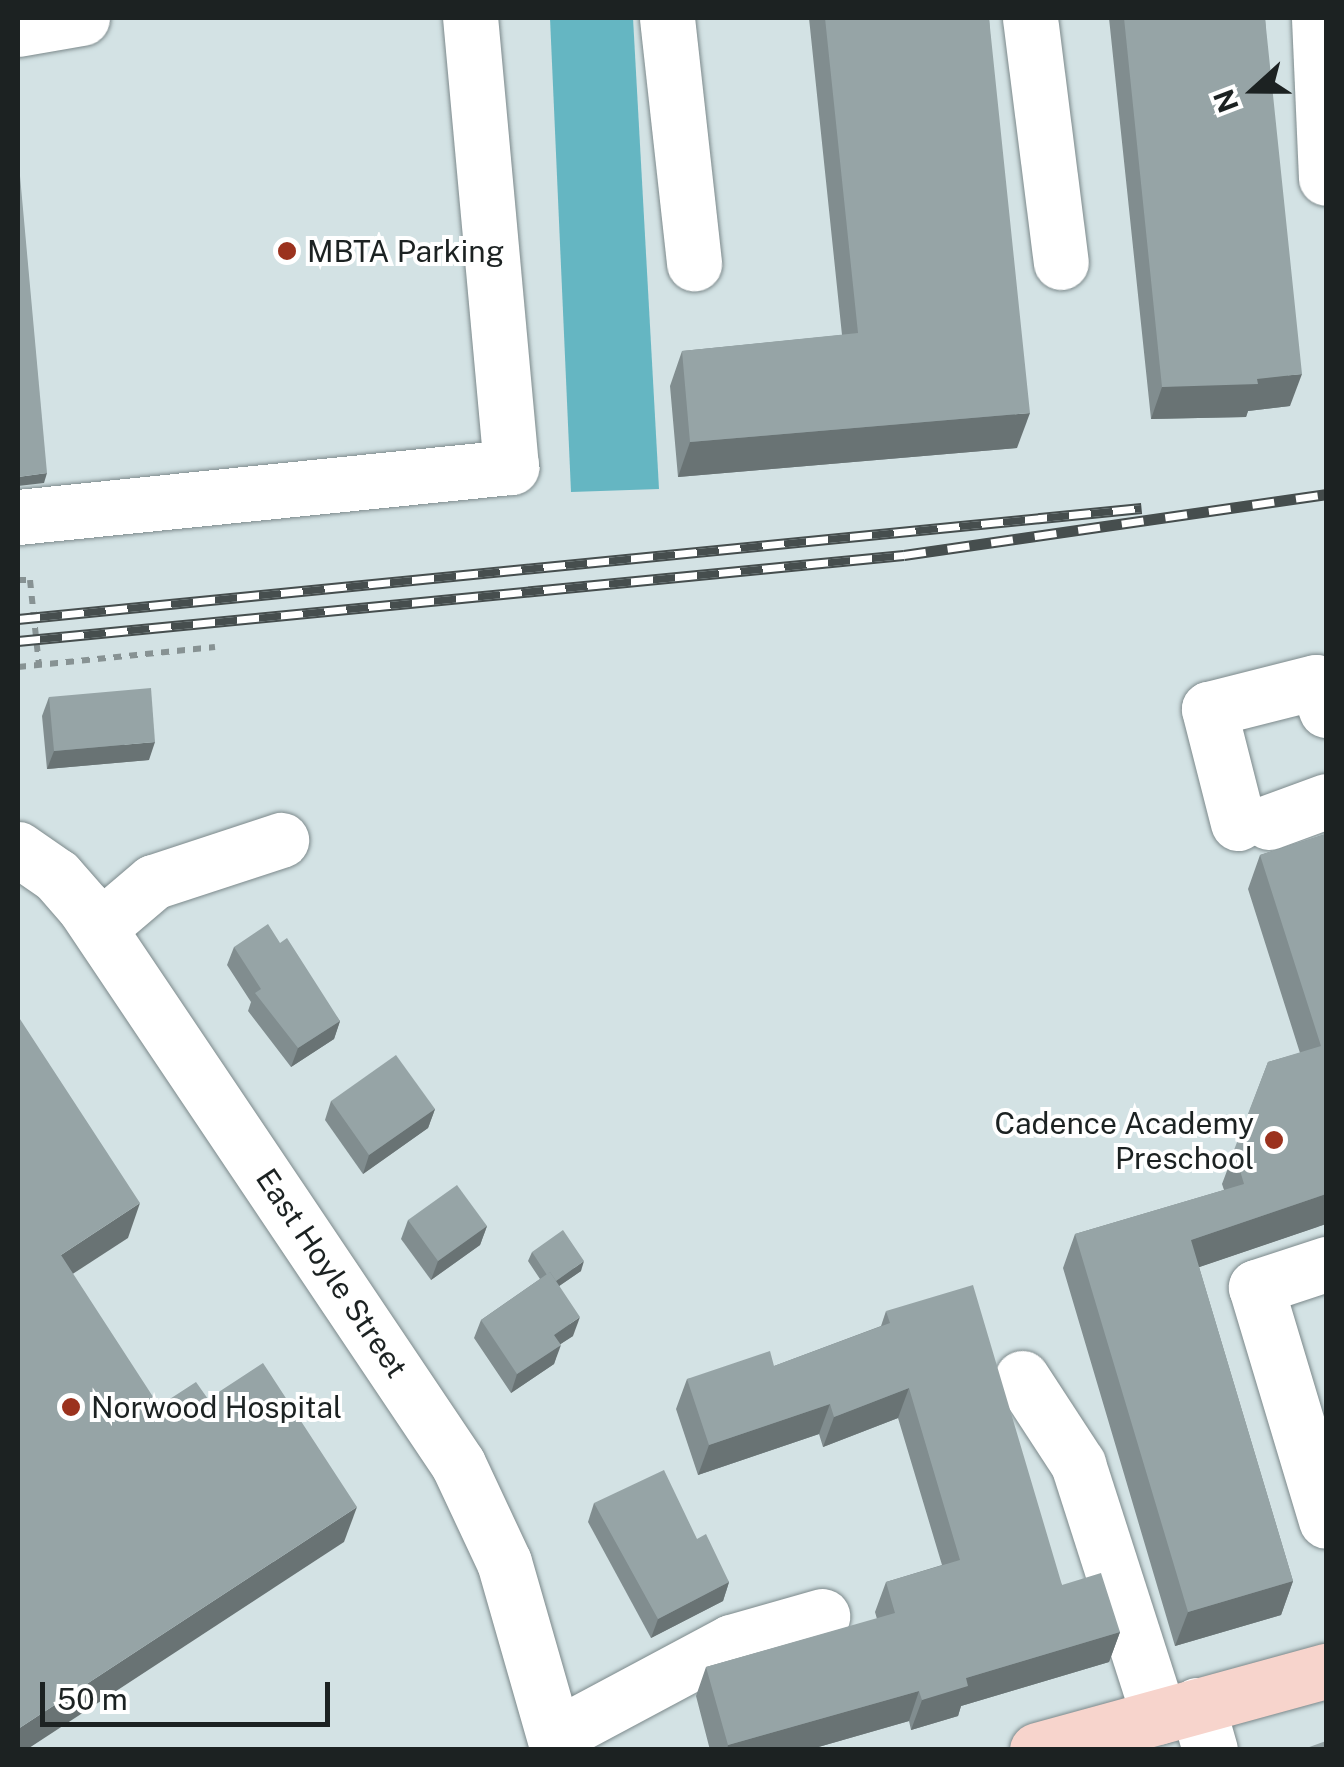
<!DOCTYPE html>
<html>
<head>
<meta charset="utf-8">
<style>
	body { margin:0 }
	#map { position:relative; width:1344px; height:1767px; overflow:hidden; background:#d3e2e4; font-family:"Public Sans",sans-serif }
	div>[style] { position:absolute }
	.forest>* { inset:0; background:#65b6c2 }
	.path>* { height:6px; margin-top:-3px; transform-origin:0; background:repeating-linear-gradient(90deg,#879293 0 8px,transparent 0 16px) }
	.roads { filter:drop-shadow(0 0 2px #7c898b) drop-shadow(0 0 2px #7c898b) }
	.minor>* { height:55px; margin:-27.5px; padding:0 27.5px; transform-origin:27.5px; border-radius:27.5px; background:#fff }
	.major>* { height:55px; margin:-27.5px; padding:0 27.5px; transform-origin:27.5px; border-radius:27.5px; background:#f7d4cc }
	.rail>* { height:11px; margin-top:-5.5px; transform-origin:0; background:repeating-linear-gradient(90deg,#fff 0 22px,#464e4e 0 44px); box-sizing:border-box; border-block:2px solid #464e4e }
	.wall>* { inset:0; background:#818d8f }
	.shaded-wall>* { inset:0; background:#697374 }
	.building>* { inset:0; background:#96a4a6 }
	.dots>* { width:28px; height:28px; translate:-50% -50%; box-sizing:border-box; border:5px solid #fff; border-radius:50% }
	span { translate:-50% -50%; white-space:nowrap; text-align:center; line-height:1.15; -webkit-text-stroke:8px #fff; paint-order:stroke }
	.poi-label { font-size:30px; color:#1c2222 }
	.left { translate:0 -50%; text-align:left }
	.right { translate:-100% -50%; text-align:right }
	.street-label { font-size:30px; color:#1c2222 }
	.frame { position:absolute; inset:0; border:20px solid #1c2222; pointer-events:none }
	.north { position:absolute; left:1204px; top:40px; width:100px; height:100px; -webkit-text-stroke:8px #fff; paint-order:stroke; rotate:249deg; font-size:28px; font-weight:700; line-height:40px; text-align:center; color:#1c2222 }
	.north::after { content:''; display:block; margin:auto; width:35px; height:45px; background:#1c2222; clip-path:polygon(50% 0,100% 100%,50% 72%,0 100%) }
	.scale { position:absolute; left:40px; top:1682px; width:290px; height:45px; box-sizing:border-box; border:5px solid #1c2222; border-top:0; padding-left:12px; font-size:30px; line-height:35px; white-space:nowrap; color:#1c2222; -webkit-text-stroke:8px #fff; paint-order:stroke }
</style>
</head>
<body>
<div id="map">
	<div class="forest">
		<i style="clip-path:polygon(550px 18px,633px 18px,659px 489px,571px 492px)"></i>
	</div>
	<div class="path">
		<i style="left:18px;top:580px;width:12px"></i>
		<i style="left:30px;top:580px;width:86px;rotate:84deg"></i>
		<i style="left:18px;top:667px;width:198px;rotate:-5.8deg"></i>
	</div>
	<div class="roads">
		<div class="minor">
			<i style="left:667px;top:18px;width:247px;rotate:83.7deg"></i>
			<i style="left:1030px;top:18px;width:246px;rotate:82.8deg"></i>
			<i style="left:1319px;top:18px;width:160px;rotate:87.5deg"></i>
			<i style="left:18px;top:29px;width:65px;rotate:-9.8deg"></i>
			<i style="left:18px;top:517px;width:496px;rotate:-5.8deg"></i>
			<i style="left:511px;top:467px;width:451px;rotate:-95.2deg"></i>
			<i style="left:1269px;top:822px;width:61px;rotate:-20.2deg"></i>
			<i style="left:1238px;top:823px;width:118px;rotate:-104.3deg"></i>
			<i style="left:1209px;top:709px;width:110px;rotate:-14.2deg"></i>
			<i style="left:1316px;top:682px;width:30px;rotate:70deg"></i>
			<i style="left:18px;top:849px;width:47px;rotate:34.7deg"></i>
			<i style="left:57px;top:876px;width:41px;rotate:48.9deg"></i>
			<i style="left:84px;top:907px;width:671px;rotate:56.12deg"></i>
			<i style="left:458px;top:1464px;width:108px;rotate:64.9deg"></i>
			<i style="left:504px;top:1562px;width:196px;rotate:74deg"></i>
			<i style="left:99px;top:928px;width:71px;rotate:-40.4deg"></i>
			<i style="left:153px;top:882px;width:135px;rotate:-18.2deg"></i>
			<i style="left:1326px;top:1264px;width:74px;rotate:161.8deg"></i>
			<i style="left:1256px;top:1287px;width:244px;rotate:73.3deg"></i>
			<i style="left:1022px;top:1378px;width:103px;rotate:56.9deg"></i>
			<i style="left:1078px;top:1464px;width:265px;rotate:72.2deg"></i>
			<i style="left:1197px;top:1705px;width:47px;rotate:73.9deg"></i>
			<i style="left:555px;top:1736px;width:200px;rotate:-28.1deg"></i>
			<i style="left:731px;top:1642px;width:95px;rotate:-15.9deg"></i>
		</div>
		<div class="major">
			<i style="left:1037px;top:1750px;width:300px;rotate:-15.3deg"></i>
		</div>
	</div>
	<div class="rail">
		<i style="left:18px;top:619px;width:1129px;rotate:-5.64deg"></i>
		<i style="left:18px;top:641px;width:890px;rotate:-5.54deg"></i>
		<i style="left:904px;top:555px;width:426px;rotate:-8.2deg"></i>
	</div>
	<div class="wall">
		<i style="clip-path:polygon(809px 18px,989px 18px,1017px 448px,678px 477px,670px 386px,682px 351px,842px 335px)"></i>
		<i style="clip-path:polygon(1109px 18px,1265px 18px,1290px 406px,1248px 411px,1246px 417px,1151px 419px)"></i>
		<i style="clip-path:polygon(49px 697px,149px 760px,47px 769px,42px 716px)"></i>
		<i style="clip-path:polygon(1326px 834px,1326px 1224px,1199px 1267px,1293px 1581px,1281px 1615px,1175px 1646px,1063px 1268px,1075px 1234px,1224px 1190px,1222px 1184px,1268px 1062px,1300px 1053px,1248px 889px,1260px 855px)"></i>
		<i style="clip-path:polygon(280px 943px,340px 1021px,334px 1039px,291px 1067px,248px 1011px,251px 1002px,227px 965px,234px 947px)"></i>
		<i style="clip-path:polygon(331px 1101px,435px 1109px,428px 1128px,363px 1174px,325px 1120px)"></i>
		<i style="clip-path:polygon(408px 1220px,487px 1226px,480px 1245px,431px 1280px,401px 1239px)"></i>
		<i style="clip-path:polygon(532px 1252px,581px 1271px,559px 1286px,573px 1336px,560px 1344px,554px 1364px,511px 1393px,474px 1338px,481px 1320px,540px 1279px,528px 1261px)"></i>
		<i style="clip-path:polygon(886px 1311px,1062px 1585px,1120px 1632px,1109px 1662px,961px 1706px,958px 1716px,911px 1730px,909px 1721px,808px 1750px,710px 1750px,696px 1696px,706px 1667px,877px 1619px,875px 1612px,886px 1582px,942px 1565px,898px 1418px,823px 1447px,819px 1434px,698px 1475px,676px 1409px,687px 1379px,774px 1366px,881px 1326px)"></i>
		<i style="clip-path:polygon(594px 1503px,697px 1539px,729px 1582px,723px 1601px,651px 1638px,588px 1522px)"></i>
	</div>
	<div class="shaded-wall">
		<i style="clip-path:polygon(1302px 374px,1290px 406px,1248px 411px,1246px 417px,1151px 419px,1162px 387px)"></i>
		<i style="clip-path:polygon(1030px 413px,1017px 448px,678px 477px,690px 442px)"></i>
		<i style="clip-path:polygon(47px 473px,44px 483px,18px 486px,18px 477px)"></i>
		<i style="clip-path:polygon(155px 742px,149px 760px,47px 769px,54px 751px)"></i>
		<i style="clip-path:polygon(340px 1021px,334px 1039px,291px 1067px,298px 1048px)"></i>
		<i style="clip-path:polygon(435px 1109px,428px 1128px,363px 1174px,369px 1155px)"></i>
		<i style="clip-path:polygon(1326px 1194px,1326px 1224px,1179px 1274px,1191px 1240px)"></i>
		<i style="clip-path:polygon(140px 1203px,128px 1238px,48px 1290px,61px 1255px)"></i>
		<i style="clip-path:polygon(487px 1226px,480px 1245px,431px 1280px,438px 1261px)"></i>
		<i style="clip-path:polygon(584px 1261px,581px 1271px,549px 1293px,553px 1283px)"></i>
		<i style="clip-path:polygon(580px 1317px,573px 1336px,547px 1353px,554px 1335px)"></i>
		<i style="clip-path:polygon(561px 1345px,554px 1364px,511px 1393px,517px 1374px)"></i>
		<i style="clip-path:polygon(909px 1388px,898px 1418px,823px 1447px,834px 1417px)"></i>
		<i style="clip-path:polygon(830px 1404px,819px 1434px,698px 1475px,709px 1445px)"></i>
		<i style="clip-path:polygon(357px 1507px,344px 1542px,26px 1750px,18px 1750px,18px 1729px)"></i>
		<i style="clip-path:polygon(1293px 1581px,1281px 1615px,1175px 1646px,1188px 1612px)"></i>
		<i style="clip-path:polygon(729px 1582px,723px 1601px,651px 1638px,658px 1619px)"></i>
		<i style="clip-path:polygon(1120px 1632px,1109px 1662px,961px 1706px,958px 1716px,911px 1730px,922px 1700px,966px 1678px)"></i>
		<i style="clip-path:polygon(919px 1691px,909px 1721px,808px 1750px,727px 1750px,728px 1745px)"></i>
	</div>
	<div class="building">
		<i style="clip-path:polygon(825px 18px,989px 18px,1030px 413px,690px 442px,682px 351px,858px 333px)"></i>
		<i style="clip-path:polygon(1124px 18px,1265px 18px,1302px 374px,1257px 379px,1258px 384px,1162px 387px)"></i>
		<i style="clip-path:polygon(18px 154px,47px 473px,18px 477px)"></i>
		<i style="clip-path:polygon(151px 688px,155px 742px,54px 751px,49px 697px)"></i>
		<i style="clip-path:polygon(1326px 834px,1326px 1194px,1191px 1240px,1293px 1581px,1188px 1612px,1075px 1234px,1244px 1184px,1234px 1150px,1268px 1062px,1321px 1046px,1260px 855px)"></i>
		<i style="clip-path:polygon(268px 924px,280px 943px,287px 938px,340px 1021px,298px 1048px,255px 993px,261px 989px,234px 947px)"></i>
		<i style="clip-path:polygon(18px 1016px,140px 1203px,61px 1255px,159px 1406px,196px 1382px,208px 1399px,263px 1363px,357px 1507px,18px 1729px)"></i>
		<i style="clip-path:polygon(396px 1055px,435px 1109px,369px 1155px,331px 1101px)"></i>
		<i style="clip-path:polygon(457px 1185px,487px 1226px,438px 1261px,408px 1220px)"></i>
		<i style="clip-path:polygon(563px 1230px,584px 1261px,556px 1281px,550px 1272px,547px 1275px,532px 1252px)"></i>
		<i style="clip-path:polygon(550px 1272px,580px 1317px,554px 1335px,561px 1345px,517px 1374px,481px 1320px)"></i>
		<i style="clip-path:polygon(973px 1285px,1062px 1585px,1101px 1573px,1120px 1632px,966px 1678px,968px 1686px,922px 1700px,919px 1691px,728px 1745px,706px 1667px,895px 1613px,886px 1582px,960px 1560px,909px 1388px,834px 1417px,830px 1404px,709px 1445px,687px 1379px,770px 1351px,774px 1366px,890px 1323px,886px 1311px)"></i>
		<i style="clip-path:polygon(664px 1470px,697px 1539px,706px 1534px,729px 1582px,658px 1619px,594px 1503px)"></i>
		<i style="clip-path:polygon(1326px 1741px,1326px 1750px,1301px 1750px)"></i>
	</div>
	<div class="dots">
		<i style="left:287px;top:251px;background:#9b321e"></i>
		<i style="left:1274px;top:1140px;background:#9b321e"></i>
		<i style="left:71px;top:1407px;background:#9b321e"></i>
	</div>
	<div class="poi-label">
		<span class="left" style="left:307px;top:251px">MBTA Parking</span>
		<span class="right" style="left:1254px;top:1140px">Cadence Academy<br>Preschool</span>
		<span class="left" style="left:91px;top:1407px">Norwood Hospital</span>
	</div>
	<div class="street-label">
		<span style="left:332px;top:1273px;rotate:56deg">East Hoyle Street</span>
	</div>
	<div class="frame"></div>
	<div class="north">N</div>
	<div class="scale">50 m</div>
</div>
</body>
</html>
